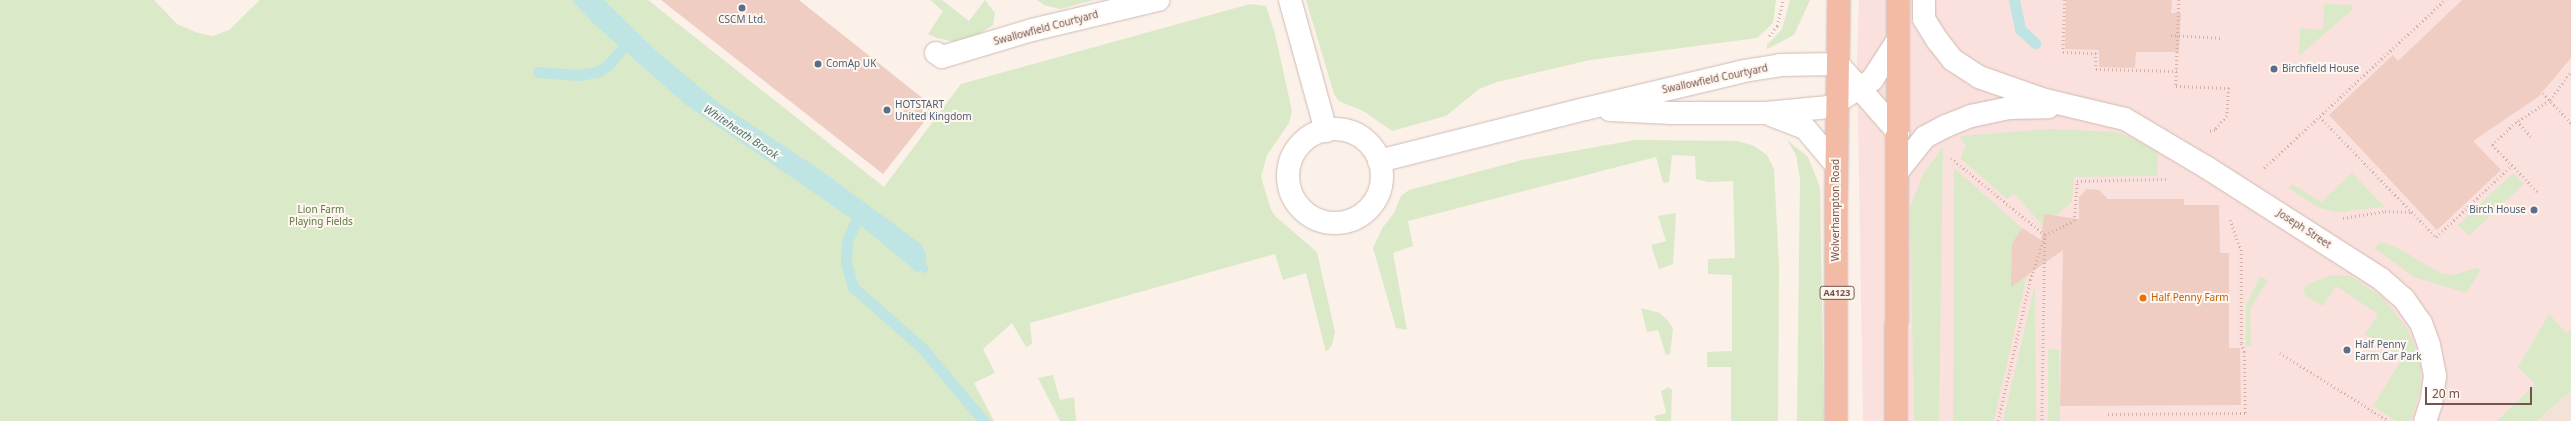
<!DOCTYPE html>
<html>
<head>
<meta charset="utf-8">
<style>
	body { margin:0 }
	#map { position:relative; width:2571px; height:421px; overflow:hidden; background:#fbf1e9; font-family:"Noto Sans",sans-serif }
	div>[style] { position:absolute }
	.residential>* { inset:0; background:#f3e2d8 }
	.commercial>* { inset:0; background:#fbe1de }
	.green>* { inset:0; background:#dae9c8 }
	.water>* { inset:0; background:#bee4e3 }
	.stream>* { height:11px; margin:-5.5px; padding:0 5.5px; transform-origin:5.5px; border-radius:5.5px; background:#bee4e3 }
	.building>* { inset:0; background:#efcdc2 }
	.path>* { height:2.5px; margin-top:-1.25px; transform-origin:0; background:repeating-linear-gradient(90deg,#d4afa5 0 1px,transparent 0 4px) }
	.roads { filter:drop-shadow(0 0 1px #cfbab2) drop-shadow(0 0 1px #cfbab2) }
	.minor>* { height:22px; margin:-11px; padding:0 11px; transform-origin:11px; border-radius:11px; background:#fff }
	.minor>.ring { margin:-11px; padding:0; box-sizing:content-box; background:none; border:22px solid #fff; border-radius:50% }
	.trunk>* { height:22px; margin:-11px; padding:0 11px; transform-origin:11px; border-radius:11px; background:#f3bba5 }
	.dots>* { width:11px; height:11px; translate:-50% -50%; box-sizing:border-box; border:2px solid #fef6ef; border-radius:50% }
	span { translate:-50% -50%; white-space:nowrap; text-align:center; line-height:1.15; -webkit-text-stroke:4px #fef6ef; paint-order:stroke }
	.shield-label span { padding:1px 3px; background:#fef6ef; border:1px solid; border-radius:3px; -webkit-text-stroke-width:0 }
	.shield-label { font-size:9px; color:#74554e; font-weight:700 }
	.service-label { font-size:10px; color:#4e5e75 }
	.left { translate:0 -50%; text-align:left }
	.right { translate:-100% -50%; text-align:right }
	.street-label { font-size:10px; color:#74554e }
	.park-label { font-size:10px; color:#5e7946 }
	.food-label { font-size:10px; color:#c56008 }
	.water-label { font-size:11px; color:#427878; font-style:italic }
	.scale { position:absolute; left:2425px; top:387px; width:107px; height:18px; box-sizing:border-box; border:2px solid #74554e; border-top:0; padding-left:5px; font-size:12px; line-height:14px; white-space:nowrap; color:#74554e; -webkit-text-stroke:3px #fef6ef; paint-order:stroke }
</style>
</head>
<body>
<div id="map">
	<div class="residential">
		<i style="clip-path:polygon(2571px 391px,2571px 421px,2537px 421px,2559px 402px)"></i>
	</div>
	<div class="commercial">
		<i style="clip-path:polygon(1859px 0,2571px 0,2571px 391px,2537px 421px,1863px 421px,1857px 58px)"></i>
	</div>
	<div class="green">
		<i style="clip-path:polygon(0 0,154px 0,177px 24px,198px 33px,213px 36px,229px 30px,260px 0,648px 0,884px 187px,961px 84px,1250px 4px,1266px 6px,1275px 34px,1292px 111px,1289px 123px,1267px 155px,1261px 177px,1271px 210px,1276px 217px,1317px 252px,1335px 332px,1332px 345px,1326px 352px,1306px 273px,1283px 280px,1275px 254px,1030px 323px,1032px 344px,1026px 347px,1012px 323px,983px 349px,995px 373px,974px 383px,994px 421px,0 421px)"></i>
		<i style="clip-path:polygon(930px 0,942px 0,969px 21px,985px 0,995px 13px,993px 25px,979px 34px,955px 42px,937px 38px,928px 34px,943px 11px)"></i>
		<i style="clip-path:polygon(1037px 0,1094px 0,1060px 9px,1044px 5px)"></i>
		<i style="clip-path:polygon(1306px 0,1776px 0,1773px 23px,1757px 38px,1590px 60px,1497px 82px,1479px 89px,1446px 116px,1392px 131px,1365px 112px,1339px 101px,1334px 94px)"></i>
		<i style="clip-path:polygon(1790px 0,1810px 0,1794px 35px,1767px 49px,1767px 45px,1782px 29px)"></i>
		<i style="clip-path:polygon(2324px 4px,2353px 5px,2352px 10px,2299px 56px,2300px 28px,2323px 30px)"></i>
		<i style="clip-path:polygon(2051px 129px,2117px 132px,2140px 142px,2158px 153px,2157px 176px,2074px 177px,2072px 202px,2043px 226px,2014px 193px,2007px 199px,1960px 158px,1966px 146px,1960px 136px)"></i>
		<i style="clip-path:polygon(1635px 140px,1738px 141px,1754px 146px,1767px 155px,1774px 169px,1779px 266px,1778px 421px,1731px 421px,1731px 367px,1707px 367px,1707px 352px,1732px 351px,1732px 275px,1708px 274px,1708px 259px,1735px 258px,1733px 181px,1708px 182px,1696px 179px,1695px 156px,1672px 155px,1669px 182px,1663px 183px,1656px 157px,1408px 221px,1413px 246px,1393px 253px,1407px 330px,1396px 328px,1373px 248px,1383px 227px,1394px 213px,1401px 196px,1409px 190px,1522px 160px)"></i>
		<i style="clip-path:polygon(1787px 140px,1808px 157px,1820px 187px,1824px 421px,1797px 421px,1800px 179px,1796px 155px)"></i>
		<i style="clip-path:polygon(1943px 147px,1939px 421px,1914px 421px,1910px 208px,1922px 176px)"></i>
		<i style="clip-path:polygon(1954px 168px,2022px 228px,2027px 275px,1994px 421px,1953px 421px)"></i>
		<i style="clip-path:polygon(2352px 173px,2385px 207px,2337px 212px,2319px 208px,2288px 188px,2292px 184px,2321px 202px)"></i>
		<i style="clip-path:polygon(2513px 173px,2524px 184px,2469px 236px,2458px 225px)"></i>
		<i style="clip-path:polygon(1676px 213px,1673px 264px,1659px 269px,1651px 245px,1666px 241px,1658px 216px)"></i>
		<i style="clip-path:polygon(2381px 242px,2398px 248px,2440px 273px,2454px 275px,2476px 268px,2481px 270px,2466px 293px,2414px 277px,2374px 248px)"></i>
		<i style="clip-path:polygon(2331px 275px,2351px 276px,2383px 298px,2407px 328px,2415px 346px,2421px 368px,2420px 390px,2411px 421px,2396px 421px,2373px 406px,2403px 358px,2365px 334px,2378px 314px,2336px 286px,2323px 306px,2306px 296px,2303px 290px,2307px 285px)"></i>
		<i style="clip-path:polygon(2260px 277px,2268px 280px,2250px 309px,2251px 346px,2246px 346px,2246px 304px)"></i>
		<i style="clip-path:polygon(2035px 285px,2036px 421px,2003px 421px)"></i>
		<i style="clip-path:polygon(1641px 308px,1660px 313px,1669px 322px,1673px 329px,1670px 354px,1666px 355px,1658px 330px,1647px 332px)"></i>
		<i style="clip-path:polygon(2549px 314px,2566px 333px,2571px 329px,2571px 391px,2537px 421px,2497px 421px,2535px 384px,2518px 367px)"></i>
		<i style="clip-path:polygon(2048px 349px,2059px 350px,2060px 421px,2048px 421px)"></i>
		<i style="clip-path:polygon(1053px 375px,1060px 400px,1074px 397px,1076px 421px,1060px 421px,1038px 378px)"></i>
		<i style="clip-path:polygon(1669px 387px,1672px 390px,1671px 421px,1656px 421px,1654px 416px,1666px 413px,1661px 391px)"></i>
	</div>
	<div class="water">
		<i style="clip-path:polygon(572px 0,604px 0,655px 50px,720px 104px,822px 171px,922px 245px,926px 254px,926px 265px,929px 269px,925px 274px,921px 270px,918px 273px,855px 221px,685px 104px,592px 22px)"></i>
	</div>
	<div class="stream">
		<i style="left:2014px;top:0;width:30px;rotate:78deg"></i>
		<i style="left:2020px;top:29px;width:21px;rotate:43deg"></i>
		<i style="left:538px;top:72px;width:40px;rotate:4.3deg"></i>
		<i style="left:578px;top:75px;width:19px;rotate:-9deg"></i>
		<i style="left:597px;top:72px;width:13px;rotate:-32deg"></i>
		<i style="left:608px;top:65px;width:32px;rotate:-49deg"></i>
		<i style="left:860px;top:213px;width:31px;rotate:115deg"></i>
		<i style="left:847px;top:241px;width:22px;rotate:93deg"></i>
		<i style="left:846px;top:263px;width:25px;rotate:74deg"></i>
		<i style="left:853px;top:287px;width:92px;rotate:41.5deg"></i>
		<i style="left:922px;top:348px;width:96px;rotate:49.7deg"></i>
	</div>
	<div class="building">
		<i style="clip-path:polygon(661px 0,799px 0,935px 108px,883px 174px)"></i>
		<i style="clip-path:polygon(2066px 0,2172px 0,2171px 13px,2181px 13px,2179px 52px,2136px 52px,2135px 68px,2099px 67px,2099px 50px,2065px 49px)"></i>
		<i style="clip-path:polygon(2462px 0,2571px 0,2571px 58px,2538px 97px,2473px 141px,2501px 170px,2437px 230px,2329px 115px,2393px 55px,2398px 61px)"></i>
		<i style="clip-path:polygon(2087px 189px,2099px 190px,2108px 199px,2184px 199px,2184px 205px,2219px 205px,2220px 253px,2229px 253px,2229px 348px,2240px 348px,2241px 405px,2060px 406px,2063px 250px,2011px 287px,2012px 244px,2022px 228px,2041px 240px,2044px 214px,2079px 219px,2079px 197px)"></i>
	</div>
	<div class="path">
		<i style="left:2065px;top:0;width:52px;rotate:92.2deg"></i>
		<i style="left:2063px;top:52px;width:33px;rotate:2deg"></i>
		<i style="left:2096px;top:53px;width:16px;rotate:90deg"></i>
		<i style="left:2096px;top:69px;width:81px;rotate:1.4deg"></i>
		<i style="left:2179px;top:0;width:86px;rotate:92deg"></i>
		<i style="left:2176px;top:86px;width:53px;rotate:2.2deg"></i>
		<i style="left:2229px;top:88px;width:28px;rotate:94deg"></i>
		<i style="left:2227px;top:116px;width:18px;rotate:131deg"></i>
		<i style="left:2215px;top:130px;width:8px;rotate:166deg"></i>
		<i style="left:2171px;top:35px;width:51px;rotate:3.4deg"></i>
		<i style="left:1769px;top:36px;width:13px;rotate:-51deg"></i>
		<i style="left:1777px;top:26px;width:27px;rotate:-77deg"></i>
		<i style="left:2543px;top:93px;width:41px;rotate:47deg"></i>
		<i style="left:2320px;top:117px;width:167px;rotate:46deg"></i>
		<i style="left:2436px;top:237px;width:103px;rotate:-43.4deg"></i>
		<i style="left:2517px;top:121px;width:24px;rotate:48deg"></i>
		<i style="left:1951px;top:158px;width:122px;rotate:39.3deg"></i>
		<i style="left:2045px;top:235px;width:186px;rotate:90.9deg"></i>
		<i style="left:2264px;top:168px;width:247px;rotate:-42.9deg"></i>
		<i style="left:2537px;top:192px;width:65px;rotate:-133.8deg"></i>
		<i style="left:2492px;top:145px;width:32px;rotate:-44deg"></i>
		<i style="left:2515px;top:123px;width:42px;rotate:-33.3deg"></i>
		<i style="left:2550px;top:100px;width:36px;rotate:-54deg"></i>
		<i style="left:2343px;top:218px;width:43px;rotate:-9.5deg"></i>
		<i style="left:2385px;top:211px;width:26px;rotate:2deg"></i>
		<i style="left:2280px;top:353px;width:128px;rotate:32deg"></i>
		<i style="left:2108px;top:414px;width:137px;rotate:-0.4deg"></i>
		<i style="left:2245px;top:413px;width:61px;rotate:-90.9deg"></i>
		<i style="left:2244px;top:352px;width:9px;rotate:-108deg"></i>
		<i style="left:2241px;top:343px;width:92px;rotate:-90deg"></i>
		<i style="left:2241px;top:251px;width:35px;rotate:-110deg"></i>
		<i style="left:1998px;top:421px;width:145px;rotate:-77.2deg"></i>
		<i style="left:2030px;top:280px;width:47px;rotate:-71.6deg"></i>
		<i style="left:2045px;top:235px;width:32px;rotate:-26deg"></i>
		<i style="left:2074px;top:221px;width:40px;rotate:-85.7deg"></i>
		<i style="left:2077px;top:181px;width:89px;rotate:-1.3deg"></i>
	</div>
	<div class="roads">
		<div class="minor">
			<i style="left:1290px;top:0;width:136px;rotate:74.6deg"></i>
			<i style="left:1924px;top:0;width:19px;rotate:90deg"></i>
			<i style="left:1924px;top:19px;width:26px;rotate:58deg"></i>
			<i style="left:1938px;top:41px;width:24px;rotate:52deg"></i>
			<i style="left:1953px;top:60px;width:31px;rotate:33deg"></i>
			<i style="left:1979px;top:77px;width:70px;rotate:19.2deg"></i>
			<i style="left:2045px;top:100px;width:82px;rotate:13.4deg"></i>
			<i style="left:2125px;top:119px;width:94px;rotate:30.7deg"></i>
			<i style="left:2206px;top:167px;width:208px;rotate:32.6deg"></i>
			<i style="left:2381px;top:279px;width:30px;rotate:41deg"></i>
			<i style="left:2404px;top:299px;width:29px;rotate:55deg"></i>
			<i style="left:2421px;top:323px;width:23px;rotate:70deg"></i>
			<i style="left:2429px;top:345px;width:32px;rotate:79deg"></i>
			<i style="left:2435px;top:376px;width:27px;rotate:98deg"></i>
			<i style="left:2431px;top:403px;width:19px;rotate:108deg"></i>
			<i style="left:936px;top:53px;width:7px;rotate:34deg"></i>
			<i style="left:942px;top:57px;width:94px;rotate:-16.7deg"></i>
			<i style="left:1032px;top:30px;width:130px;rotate:-13.4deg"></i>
			<i style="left:1610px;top:110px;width:62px;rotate:2.8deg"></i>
			<i style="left:1672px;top:113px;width:94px"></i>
			<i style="left:1766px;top:113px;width:63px;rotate:-5.4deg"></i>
			<i style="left:1829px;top:107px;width:51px;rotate:-32.1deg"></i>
			<i style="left:1872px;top:80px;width:48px;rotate:-57deg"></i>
			<i style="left:1771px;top:115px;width:36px;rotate:21deg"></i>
			<i style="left:1805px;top:128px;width:48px;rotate:50deg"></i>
			<i class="ring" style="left:1288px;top:129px;width:72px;height:72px"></i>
			<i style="left:1379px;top:161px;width:212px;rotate:-14.2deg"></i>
			<i style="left:1585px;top:109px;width:163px;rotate:-13.4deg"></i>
			<i style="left:1744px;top:71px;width:36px;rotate:-9deg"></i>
			<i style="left:1780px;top:65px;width:58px;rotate:-1deg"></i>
			<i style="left:1838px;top:64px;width:91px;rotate:48.6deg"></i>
			<i style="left:1897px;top:172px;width:45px;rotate:-51.3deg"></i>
			<i style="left:1925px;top:137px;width:24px;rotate:-28deg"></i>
			<i style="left:1946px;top:126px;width:27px;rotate:-22deg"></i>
			<i style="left:1971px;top:116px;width:39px;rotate:-12deg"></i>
			<i style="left:2009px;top:108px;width:39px;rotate:-1deg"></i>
		</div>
		<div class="trunk">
			<i style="left:1836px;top:421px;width:217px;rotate:-90deg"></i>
			<i style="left:1836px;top:204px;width:204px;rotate:-89.2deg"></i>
			<i style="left:1896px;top:421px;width:421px;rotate:-89.7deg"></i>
		</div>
	</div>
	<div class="dots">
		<i style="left:742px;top:8px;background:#5c6f8a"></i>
		<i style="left:818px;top:64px;background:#5c6f8a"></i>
		<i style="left:2274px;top:69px;background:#5c6f8a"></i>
		<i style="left:887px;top:110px;background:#5c6f8a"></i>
		<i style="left:2534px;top:210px;background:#5c6f8a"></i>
		<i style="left:2143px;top:298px;background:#e8710a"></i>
		<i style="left:2347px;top:350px;background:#5c6f8a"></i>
	</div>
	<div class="shield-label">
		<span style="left:1837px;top:293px">A4123</span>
	</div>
	<div class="service-label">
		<span style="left:742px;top:20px">CSCM Ltd.</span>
		<span class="left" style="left:826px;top:64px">ComAp UK</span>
		<span class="left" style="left:2282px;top:69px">Birchfield House</span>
		<span class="left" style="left:895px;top:110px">HOTSTART<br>United Kingdom</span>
		<span class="right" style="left:2526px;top:210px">Birch House</span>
		<span class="left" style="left:2355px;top:350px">Half Penny<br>Farm Car Park</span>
	</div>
	<div class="street-label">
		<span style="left:1046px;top:28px;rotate:-15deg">Swallowfield Courtyard</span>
		<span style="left:1715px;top:79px;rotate:-12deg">Swallowfield Courtyard</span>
		<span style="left:1836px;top:210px;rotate:-90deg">Wolverhampton Road</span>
		<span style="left:2304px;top:229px;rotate:33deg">Joseph Street</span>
	</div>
	<div class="park-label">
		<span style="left:321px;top:215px">Lion Farm<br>Playing Fields</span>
	</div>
	<div class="food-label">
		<span class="left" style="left:2151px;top:298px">Half Penny Farm</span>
	</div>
	<div class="water-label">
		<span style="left:741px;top:132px;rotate:34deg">Whiteheath Brook</span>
	</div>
	<div class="scale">20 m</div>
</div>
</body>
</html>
